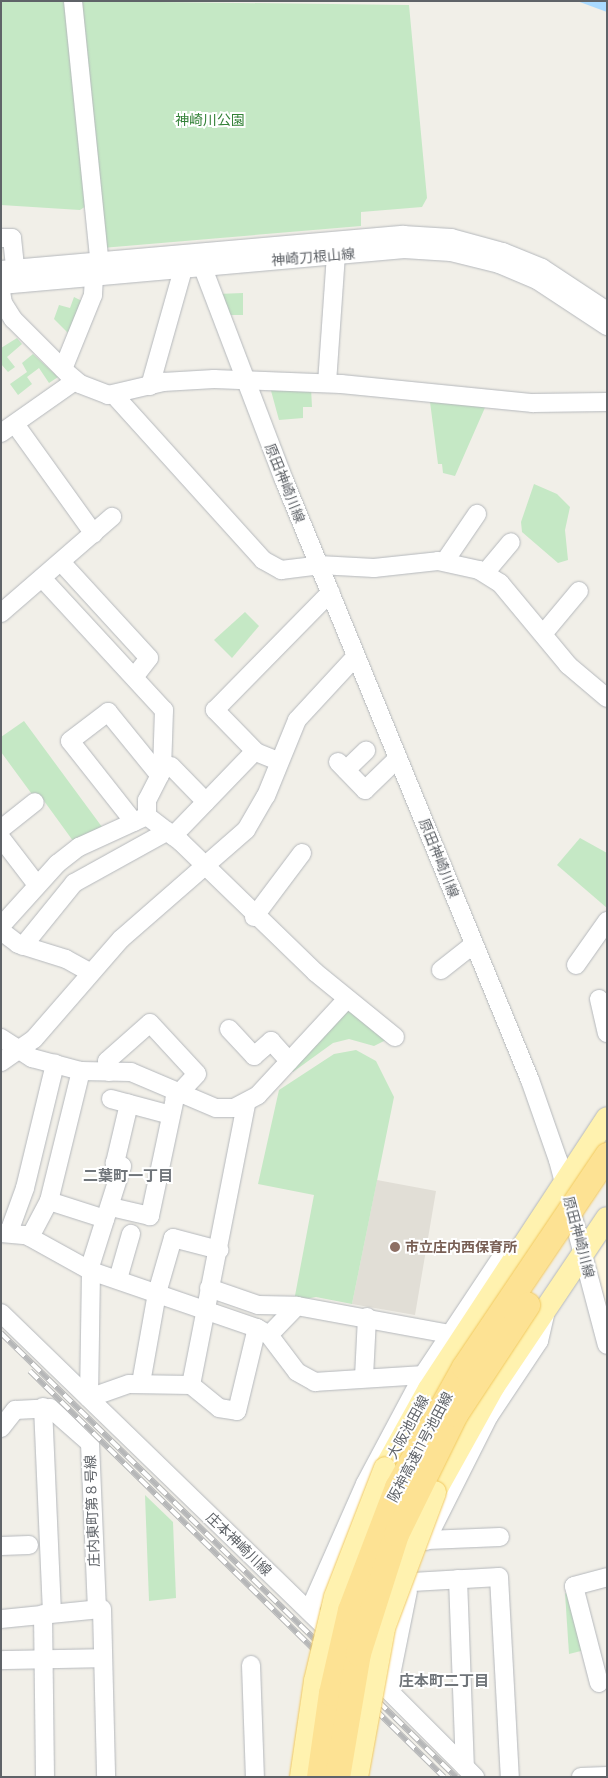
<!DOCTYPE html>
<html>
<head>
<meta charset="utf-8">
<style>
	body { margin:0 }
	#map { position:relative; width:608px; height:1778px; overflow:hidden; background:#f1efe8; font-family:Montserrat,"Noto Sans JP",sans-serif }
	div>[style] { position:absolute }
	.commercial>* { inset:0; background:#fef7e0 }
	.education>* { inset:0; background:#e1ded6 }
	.green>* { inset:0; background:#c5e8c5 }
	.water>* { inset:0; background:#aadaff }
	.roads { filter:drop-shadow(0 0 1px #b5b8bc) drop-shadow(0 0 1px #b5b8bc) }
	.minor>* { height:18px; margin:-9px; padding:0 9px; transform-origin:9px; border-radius:9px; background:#fff }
	.major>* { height:22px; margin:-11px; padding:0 11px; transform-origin:11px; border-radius:11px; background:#fff2af }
	.rail>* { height:5.5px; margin-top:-2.75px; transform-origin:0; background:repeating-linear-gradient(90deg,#fff 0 11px,#b6b7b8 0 22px); box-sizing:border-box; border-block:1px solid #b6b7b8 }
	.bridges { filter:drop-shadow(0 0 1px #f2c960) drop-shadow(0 0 1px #f2c960) }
	.major-bridge>* { height:22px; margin:-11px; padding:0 11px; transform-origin:11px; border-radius:11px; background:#fff2af }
	.highway-bridge>* { height:25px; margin:-12.5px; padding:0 12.5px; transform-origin:12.5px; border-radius:12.5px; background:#fde293 }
	.dots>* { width:14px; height:14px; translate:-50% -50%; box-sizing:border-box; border:2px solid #fff; border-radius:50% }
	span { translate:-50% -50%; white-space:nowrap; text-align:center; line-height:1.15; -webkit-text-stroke:4px #fff; paint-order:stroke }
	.park-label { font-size:14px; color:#348238 }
	.street-label { font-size:14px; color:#5f6368 }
	.education-label { font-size:14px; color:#785e54; font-weight:700 }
	.left { translate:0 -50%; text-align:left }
	.neighbourhood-label { font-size:15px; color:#70757a; font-weight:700 }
	.frame { position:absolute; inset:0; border:2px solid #5f6368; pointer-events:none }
</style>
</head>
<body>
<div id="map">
	<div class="commercial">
		<i style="clip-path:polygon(607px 1240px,607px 1311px,594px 1259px)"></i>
	</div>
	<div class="education">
		<i style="clip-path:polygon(377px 1180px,436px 1191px,415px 1315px,352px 1304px)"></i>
	</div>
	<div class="green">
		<i style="clip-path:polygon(1px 1px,66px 1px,86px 206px,80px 210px,1px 205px)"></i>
		<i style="clip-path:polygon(81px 1px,409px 5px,427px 198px,422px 207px,361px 212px,361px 226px,102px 248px)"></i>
		<i style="clip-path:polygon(243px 293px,243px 315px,225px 315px,217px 294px)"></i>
		<i style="clip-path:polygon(74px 297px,86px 303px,70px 335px,54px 319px,59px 305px,70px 308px)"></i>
		<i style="clip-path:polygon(17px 338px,22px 344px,7px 357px,15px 367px,8px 372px,1px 364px,1px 348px)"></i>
		<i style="clip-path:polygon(33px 354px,58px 377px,49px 383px,39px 368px,27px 377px,32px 384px,18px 395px,10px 384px,27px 372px,22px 363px)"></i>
		<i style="clip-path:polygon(270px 387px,311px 388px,312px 407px,303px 407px,303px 418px,279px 420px)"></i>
		<i style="clip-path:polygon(429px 394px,487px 403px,455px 476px,443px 473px,442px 464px,438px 464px)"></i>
		<i style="clip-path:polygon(534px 484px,557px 494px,570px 507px,565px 530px,568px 560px,558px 563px,522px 532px,521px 522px)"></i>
		<i style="clip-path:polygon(245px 612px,259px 626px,232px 658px,214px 640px)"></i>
		<i style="clip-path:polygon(24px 721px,105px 831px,76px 845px,39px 794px,34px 797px,1px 752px,1px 737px)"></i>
		<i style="clip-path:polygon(580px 838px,607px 853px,607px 908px,557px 865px)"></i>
		<i style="clip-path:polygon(346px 1008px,388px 1039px,374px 1046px,349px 1039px,333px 1043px,293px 1072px,290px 1069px)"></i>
		<i style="clip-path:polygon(356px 1050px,376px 1061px,394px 1097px,352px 1304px,316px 1297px,294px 1301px,314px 1195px,258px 1184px,279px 1090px,334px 1054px)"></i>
		<i style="clip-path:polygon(145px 1495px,173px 1522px,176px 1598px,149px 1601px)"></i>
		<i style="clip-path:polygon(565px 1593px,571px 1596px,585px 1650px,569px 1654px)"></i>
	</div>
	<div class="water">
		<i style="clip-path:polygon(577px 1px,607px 1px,607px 12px)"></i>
	</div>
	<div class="roads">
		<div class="minor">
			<i style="left:73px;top:1px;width:259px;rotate:84.2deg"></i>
			<i style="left:1px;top:238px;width:11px"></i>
			<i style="left:12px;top:238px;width:29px;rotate:84deg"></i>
			<i style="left:203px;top:268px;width:227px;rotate:69.1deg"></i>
			<i style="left:284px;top:480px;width:648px;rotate:67.71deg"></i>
			<i style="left:530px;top:1080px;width:85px;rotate:70.7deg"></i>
			<i style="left:558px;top:1160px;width:191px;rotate:75.2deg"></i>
			<i style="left:1px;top:270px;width:404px;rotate:-5deg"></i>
			<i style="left:403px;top:235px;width:48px;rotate:3.6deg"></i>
			<i style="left:451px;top:238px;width:54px;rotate:15.1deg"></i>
			<i style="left:503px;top:252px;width:42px;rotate:22.3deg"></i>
			<i style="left:542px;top:268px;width:78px;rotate:33.5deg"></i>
			<i style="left:1px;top:285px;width:405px;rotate:-5.1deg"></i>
			<i style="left:404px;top:249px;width:47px;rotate:3.7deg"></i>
			<i style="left:451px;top:252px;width:49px;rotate:14deg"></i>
			<i style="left:499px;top:264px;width:41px;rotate:22.8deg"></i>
			<i style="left:537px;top:280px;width:84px;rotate:33.3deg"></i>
			<i style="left:1px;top:291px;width:12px;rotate:81deg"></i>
			<i style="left:3px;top:303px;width:19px;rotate:58deg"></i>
			<i style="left:13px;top:319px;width:76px;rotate:45deg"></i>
			<i style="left:67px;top:373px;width:17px;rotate:40deg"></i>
			<i style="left:80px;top:384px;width:30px;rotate:21deg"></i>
			<i style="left:108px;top:395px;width:57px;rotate:-13.3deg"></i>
			<i style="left:163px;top:382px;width:51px;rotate:-3.4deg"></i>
			<i style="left:214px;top:379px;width:127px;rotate:2.3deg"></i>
			<i style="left:341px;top:384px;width:193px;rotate:5.7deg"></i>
			<i style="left:533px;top:403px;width:74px;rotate:-0.8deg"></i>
			<i style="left:63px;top:369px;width:80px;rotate:-67.9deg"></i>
			<i style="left:93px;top:295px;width:18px;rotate:-87deg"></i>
			<i style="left:327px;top:383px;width:128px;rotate:-86deg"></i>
			<i style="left:150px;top:386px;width:122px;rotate:-74.2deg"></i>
			<i style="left:115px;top:396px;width:221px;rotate:47.9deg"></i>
			<i style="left:263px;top:560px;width:21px;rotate:29deg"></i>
			<i style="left:281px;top:570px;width:38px;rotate:-7deg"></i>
			<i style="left:319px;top:565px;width:55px;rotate:3.1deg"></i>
			<i style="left:374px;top:568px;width:64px;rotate:-6.2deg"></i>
			<i style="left:438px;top:561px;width:42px;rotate:12.4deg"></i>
			<i style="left:479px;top:570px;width:25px;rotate:32deg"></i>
			<i style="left:500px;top:583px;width:107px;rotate:50.3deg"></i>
			<i style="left:568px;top:665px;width:51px;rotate:40.2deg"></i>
			<i style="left:15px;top:424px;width:135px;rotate:54.3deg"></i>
			<i style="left:1px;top:433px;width:90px;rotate:-35.1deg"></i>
			<i style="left:445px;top:561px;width:57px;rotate:-55.8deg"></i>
			<i style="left:61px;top:562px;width:130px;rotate:47.5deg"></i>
			<i style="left:149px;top:658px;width:23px;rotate:128deg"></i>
			<i style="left:485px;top:573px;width:40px;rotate:-50deg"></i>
			<i style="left:42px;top:578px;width:180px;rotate:47.3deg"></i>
			<i style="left:164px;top:710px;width:61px;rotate:91.9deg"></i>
			<i style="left:162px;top:771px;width:33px;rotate:117deg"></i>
			<i style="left:147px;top:800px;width:16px;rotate:90deg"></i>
			<i style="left:1px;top:613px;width:147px;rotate:-40.9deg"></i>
			<i style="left:543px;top:634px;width:56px;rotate:-50.1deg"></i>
			<i style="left:278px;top:761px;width:24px;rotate:-158deg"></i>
			<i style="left:256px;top:752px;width:59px;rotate:-134.3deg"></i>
			<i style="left:215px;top:710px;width:165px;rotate:-45.5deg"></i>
			<i style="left:338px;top:762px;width:39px;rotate:46deg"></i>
			<i style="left:365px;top:790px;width:46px;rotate:-44.1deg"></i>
			<i style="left:171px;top:766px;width:50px;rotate:45.8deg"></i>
			<i style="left:346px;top:770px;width:28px;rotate:-44deg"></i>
			<i style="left:134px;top:822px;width:103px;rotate:-128.3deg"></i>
			<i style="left:70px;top:741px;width:48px;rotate:-37.3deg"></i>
			<i style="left:108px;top:712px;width:82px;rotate:50.9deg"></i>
			<i style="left:1px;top:829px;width:43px;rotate:-38.5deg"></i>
			<i style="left:173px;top:836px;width:118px;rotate:-46deg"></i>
			<i style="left:1px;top:838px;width:59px;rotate:52.5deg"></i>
			<i style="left:254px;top:917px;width:80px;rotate:-53.1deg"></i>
			<i style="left:1px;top:926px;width:84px;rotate:-47.9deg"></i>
			<i style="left:57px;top:864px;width:28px;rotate:-38deg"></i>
			<i style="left:79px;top:847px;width:75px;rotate:-24.5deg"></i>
			<i style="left:147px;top:816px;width:43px;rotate:37.4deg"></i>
			<i style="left:181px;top:842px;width:187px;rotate:44.1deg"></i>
			<i style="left:315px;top:972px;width:103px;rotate:39.1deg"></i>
			<i style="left:1px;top:931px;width:21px;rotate:37deg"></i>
			<i style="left:18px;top:944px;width:50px;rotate:17.4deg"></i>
			<i style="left:66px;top:959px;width:26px;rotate:29deg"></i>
			<i style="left:23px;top:946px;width:81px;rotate:-51deg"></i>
			<i style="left:74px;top:883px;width:107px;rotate:-29deg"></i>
			<i style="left:576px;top:965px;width:54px;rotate:-54.8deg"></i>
			<i style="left:441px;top:970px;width:42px;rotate:-38.2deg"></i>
			<i style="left:599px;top:999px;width:35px;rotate:77deg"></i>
			<i style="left:229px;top:1029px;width:37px;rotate:47deg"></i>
			<i style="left:254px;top:1056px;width:23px;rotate:-41deg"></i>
			<i style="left:271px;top:1041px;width:27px;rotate:48deg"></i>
			<i style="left:1px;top:1038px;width:37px;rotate:33deg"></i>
			<i style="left:32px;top:1058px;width:51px;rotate:14.9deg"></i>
			<i style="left:81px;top:1071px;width:50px;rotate:1.1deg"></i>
			<i style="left:131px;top:1072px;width:92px;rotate:23deg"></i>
			<i style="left:216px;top:1108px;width:18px"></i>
			<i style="left:234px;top:1108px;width:27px;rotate:-28deg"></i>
			<i style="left:258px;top:1095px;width:131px;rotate:-47.2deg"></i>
			<i style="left:1px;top:1062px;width:40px;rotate:-34.9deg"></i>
			<i style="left:34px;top:1039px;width:133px;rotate:-49deg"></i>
			<i style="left:121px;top:939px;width:166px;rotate:-41.1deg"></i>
			<i style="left:246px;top:830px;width:39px;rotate:-60deg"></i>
			<i style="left:266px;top:796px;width:82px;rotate:-67.8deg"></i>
			<i style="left:297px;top:720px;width:87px;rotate:-47.3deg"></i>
			<i style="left:109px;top:1072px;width:11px;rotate:-100deg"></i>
			<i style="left:107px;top:1061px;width:57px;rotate:-41.5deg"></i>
			<i style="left:150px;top:1023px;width:69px;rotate:47.3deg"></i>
			<i style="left:197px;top:1074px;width:33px;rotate:133deg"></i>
			<i style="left:175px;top:1098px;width:121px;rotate:102deg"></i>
			<i style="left:150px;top:1216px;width:40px;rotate:-167deg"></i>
			<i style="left:111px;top:1099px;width:62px;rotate:14.9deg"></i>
			<i style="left:49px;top:1201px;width:59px;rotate:17.8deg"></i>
			<i style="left:9px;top:1232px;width:47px;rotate:-70deg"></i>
			<i style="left:25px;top:1188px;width:128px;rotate:-76.4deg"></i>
			<i style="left:1px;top:1233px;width:25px;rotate:5deg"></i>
			<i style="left:26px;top:1235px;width:74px;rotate:29deg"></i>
			<i style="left:91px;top:1271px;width:176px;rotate:19deg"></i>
			<i style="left:257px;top:1328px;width:14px;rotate:30deg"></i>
			<i style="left:269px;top:1335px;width:46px;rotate:52.9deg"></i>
			<i style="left:297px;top:1372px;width:21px;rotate:29deg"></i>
			<i style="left:315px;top:1382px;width:108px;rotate:-3.7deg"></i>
			<i style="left:30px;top:1237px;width:41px;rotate:-62.2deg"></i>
			<i style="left:49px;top:1201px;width:134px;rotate:-76.2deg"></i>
			<i style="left:89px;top:1270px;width:109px;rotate:-72.4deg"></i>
			<i style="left:122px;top:1166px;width:8px;rotate:-157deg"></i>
			<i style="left:115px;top:1163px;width:61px;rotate:-76.7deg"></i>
			<i style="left:91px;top:1271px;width:127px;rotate:90.9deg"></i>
			<i style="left:89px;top:1398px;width:42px;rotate:-19.3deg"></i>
			<i style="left:129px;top:1384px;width:62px;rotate:0.9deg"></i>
			<i style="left:191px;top:1385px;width:36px;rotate:39deg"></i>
			<i style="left:219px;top:1408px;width:18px;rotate:9deg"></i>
			<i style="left:237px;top:1411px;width:85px;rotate:-76.5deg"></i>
			<i style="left:118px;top:1279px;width:47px;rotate:-73.9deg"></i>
			<i style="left:209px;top:1288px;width:52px;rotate:19.1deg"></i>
			<i style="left:258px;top:1305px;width:39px;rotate:1deg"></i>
			<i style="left:297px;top:1306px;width:155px;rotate:10.4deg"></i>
			<i style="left:1px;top:1313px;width:465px;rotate:44.1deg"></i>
			<i style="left:269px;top:1335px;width:40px;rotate:-46deg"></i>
			<i style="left:364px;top:1377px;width:60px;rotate:-87.1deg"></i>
			<i style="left:141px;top:1383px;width:91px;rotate:-79.9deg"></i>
			<i style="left:157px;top:1293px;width:57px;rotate:-73.8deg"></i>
			<i style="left:173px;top:1238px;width:48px;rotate:14.6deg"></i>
			<i style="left:191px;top:1385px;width:286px;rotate:-78.9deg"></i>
			<i style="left:43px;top:1407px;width:206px;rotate:87.5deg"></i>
			<i style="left:1px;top:1428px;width:23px;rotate:-52deg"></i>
			<i style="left:15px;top:1410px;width:35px;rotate:-3deg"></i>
			<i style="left:50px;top:1408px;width:53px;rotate:41.2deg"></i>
			<i style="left:90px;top:1443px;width:166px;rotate:87.6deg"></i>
			<i style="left:427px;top:1540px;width:73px;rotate:-2.4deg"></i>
			<i style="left:426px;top:1541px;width:140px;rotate:-63.3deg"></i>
			<i style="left:489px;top:1416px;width:90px;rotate:-56.3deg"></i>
			<i style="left:539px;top:1341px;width:27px;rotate:-77deg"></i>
			<i style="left:1px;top:1546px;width:28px;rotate:-2deg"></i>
			<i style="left:458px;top:1579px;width:188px;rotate:87.9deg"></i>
			<i style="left:412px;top:1582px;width:87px;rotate:-3.3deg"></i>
			<i style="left:499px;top:1577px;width:200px;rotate:86.9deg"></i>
			<i style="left:309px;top:1611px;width:139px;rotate:-66.2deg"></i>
			<i style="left:365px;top:1484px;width:123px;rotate:-62deg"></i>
			<i style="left:423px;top:1375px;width:143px;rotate:-56.4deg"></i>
			<i style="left:502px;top:1256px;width:21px;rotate:-25deg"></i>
			<i style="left:43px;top:1614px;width:163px;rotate:89.3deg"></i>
			<i style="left:1px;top:1619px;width:101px;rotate:-5.7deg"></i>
			<i style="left:102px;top:1609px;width:168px;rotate:88.6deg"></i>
			<i style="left:1px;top:1660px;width:101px;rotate:-1.1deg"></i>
			<i style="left:251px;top:1665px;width:112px;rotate:88deg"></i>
			<i style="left:369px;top:1671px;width:150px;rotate:45deg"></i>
			<i style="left:599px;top:1683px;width:100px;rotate:-104.5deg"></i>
			<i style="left:574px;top:1586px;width:34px;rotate:-15deg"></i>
			<i style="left:388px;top:1690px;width:101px;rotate:-78.6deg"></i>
			<i style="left:581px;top:1777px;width:26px;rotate:-2deg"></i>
		</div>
		<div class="major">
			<i style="left:385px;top:1468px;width:90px;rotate:-60.9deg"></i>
			<i style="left:429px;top:1389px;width:324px;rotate:-56.7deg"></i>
			<i style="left:435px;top:1492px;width:121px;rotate:-60.9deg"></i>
			<i style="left:494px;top:1386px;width:202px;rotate:-56.1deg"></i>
		</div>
	</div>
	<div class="rail">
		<i style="left:1px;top:1333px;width:636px;rotate:44.3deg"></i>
		<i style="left:30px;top:1371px;width:580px;rotate:44.44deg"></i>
	</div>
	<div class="bridges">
		<div class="major-bridge">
			<i style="left:301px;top:1777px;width:97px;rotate:-81.7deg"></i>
			<i style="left:315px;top:1681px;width:86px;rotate:-76.6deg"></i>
			<i style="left:335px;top:1597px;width:138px;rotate:-68.8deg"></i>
			<i style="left:357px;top:1777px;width:151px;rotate:-79.7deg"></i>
			<i style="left:384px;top:1628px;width:145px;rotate:-69.4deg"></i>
		</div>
		<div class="highway-bridge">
			<i style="left:319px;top:1777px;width:85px;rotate:-81.9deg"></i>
			<i style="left:331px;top:1693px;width:85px;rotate:-77.1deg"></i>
			<i style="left:350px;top:1610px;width:132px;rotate:-69.1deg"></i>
			<i style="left:397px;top:1487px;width:137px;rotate:-60.8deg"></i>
			<i style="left:464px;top:1367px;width:256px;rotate:-56deg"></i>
			<i style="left:337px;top:1777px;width:126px;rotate:-80.4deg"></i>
			<i style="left:358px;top:1653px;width:125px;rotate:-72.3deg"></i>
			<i style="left:396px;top:1534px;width:134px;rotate:-63.8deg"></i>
			<i style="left:455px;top:1414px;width:131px;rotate:-56.6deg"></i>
		</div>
	</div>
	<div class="dots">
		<i style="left:395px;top:1247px;background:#8d6e63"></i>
	</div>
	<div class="park-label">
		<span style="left:210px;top:120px">神崎川公園</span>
	</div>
	<div class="street-label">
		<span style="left:313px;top:257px;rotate:-5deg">神崎刀根山線</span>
		<span style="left:285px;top:483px;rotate:68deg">原田神崎川線</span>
		<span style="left:439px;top:858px;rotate:68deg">原田神崎川線</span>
		<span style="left:579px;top:1237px;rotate:75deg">原田神崎川線</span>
		<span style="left:408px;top:1427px;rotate:-61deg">大阪池田線</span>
		<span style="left:420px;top:1447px;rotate:-62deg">阪神高速11号池田線</span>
		<span style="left:92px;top:1511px;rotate:-92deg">庄内東町第８号線</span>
		<span style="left:239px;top:1544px;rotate:44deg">庄本神崎川線</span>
	</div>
	<div class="education-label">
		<span class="left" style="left:405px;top:1247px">市立庄内西保育所</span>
	</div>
	<div class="neighbourhood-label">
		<span style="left:128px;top:1176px">二葉町一丁目</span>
		<span style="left:444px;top:1681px">庄本町二丁目</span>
	</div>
	<div class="frame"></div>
</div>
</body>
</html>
